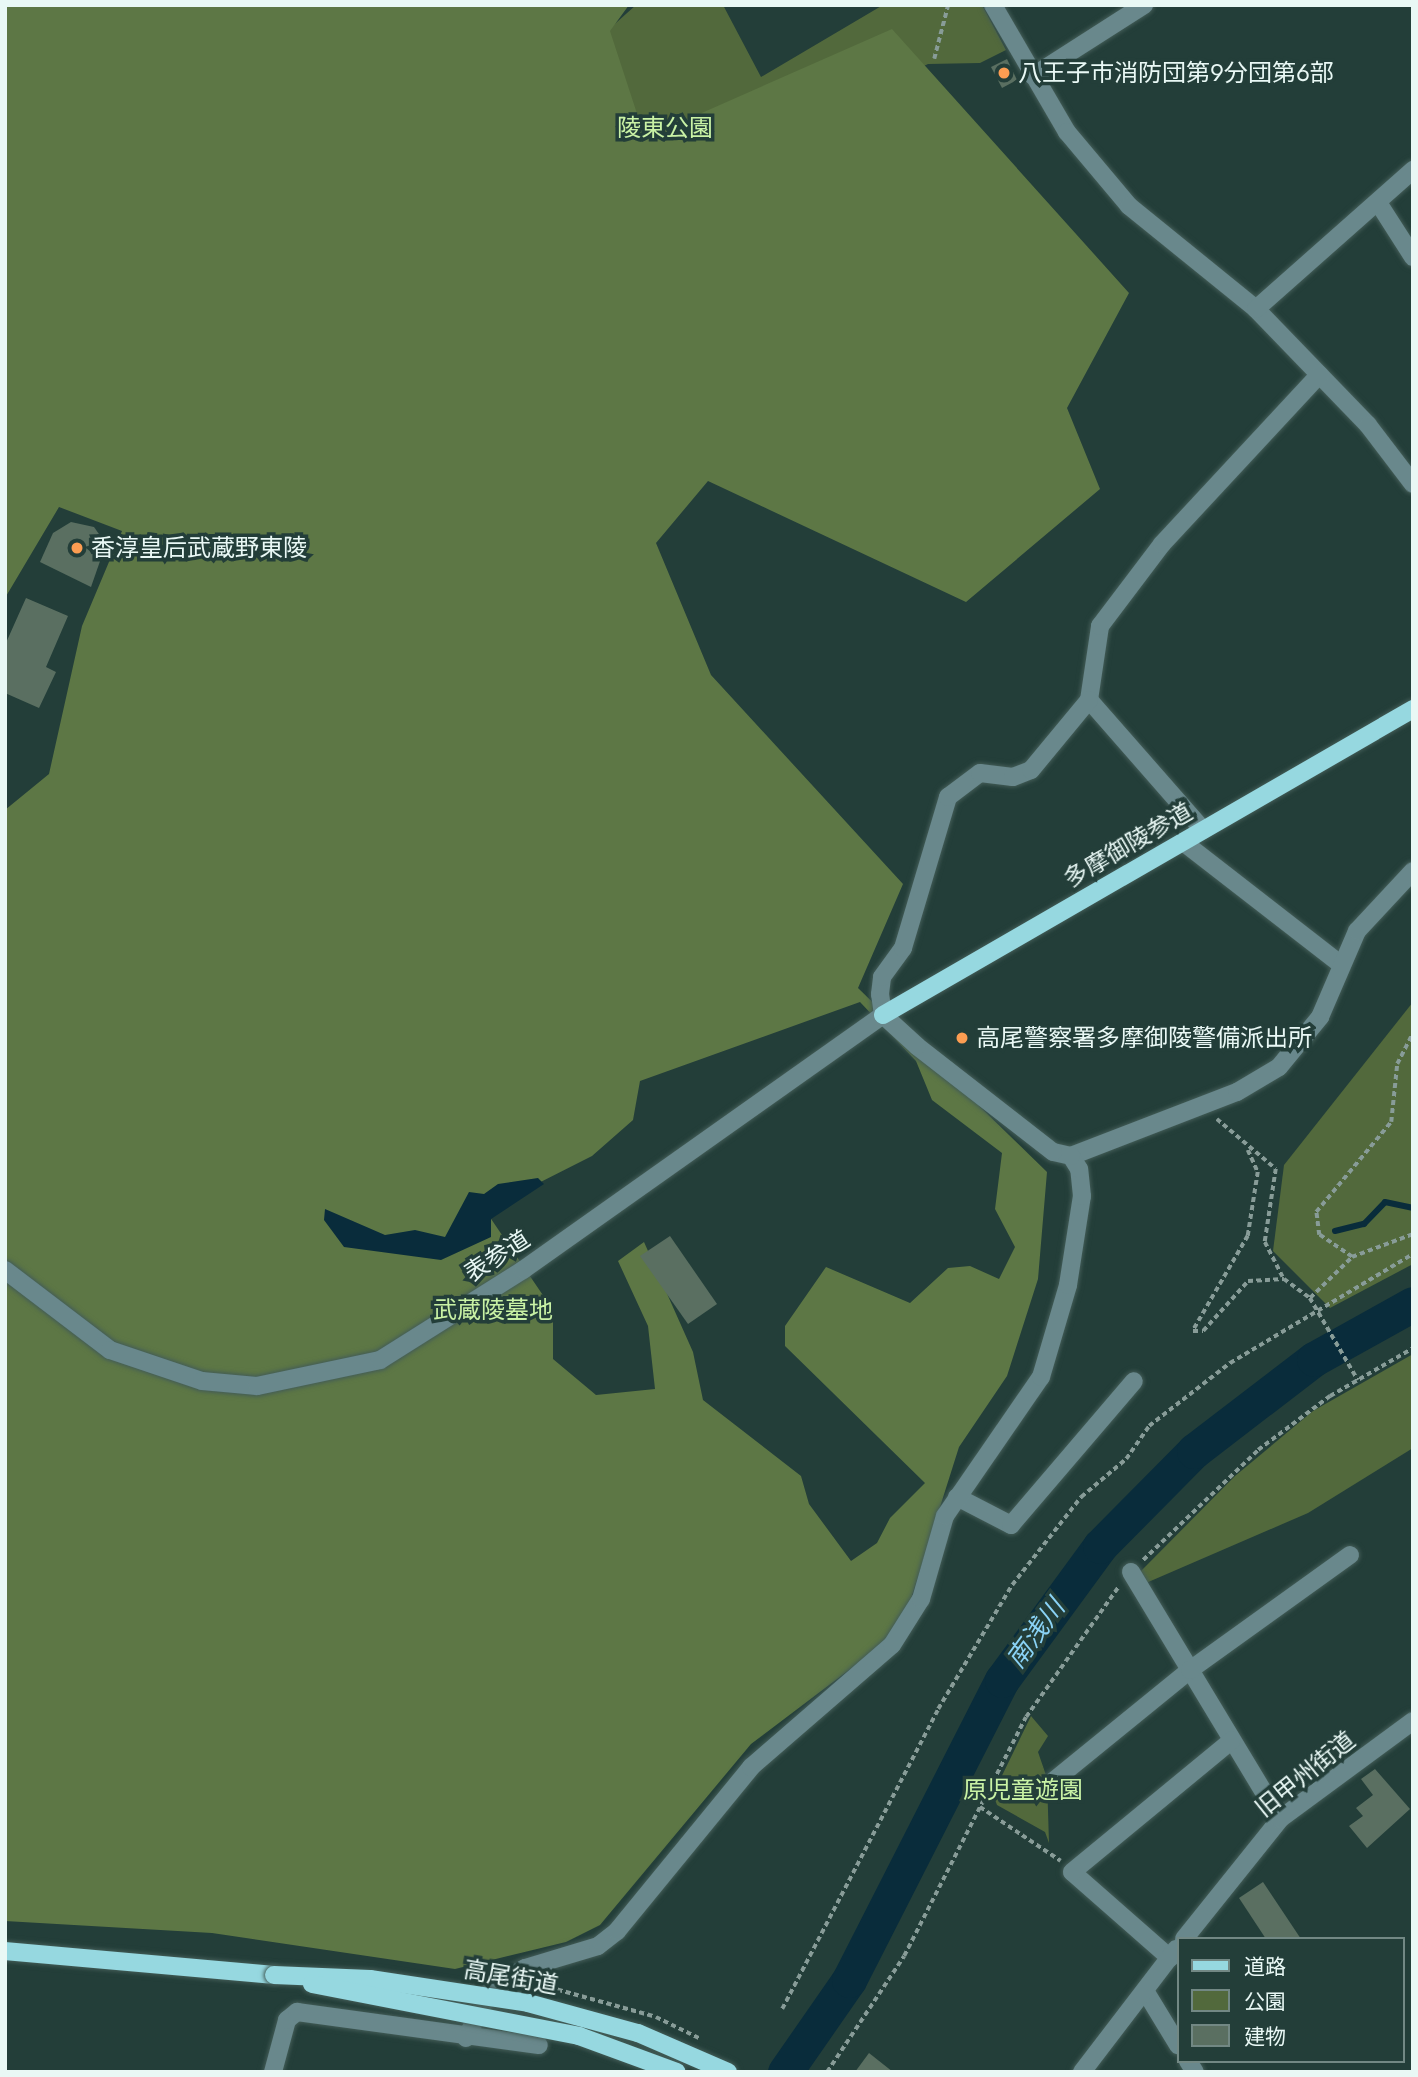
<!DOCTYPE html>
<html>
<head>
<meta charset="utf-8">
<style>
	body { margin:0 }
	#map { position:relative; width:1418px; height:2077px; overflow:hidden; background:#233e39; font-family:Jost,"Noto Sans JP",sans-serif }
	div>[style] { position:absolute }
	.green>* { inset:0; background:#52693c }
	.forest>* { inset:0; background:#5d7745 }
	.water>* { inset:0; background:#092c3b }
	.stream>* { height:6px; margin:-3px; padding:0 3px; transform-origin:3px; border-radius:3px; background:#092c3b }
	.river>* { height:35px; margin:-17.5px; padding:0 17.5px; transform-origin:17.5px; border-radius:17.5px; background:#092c3b }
	.building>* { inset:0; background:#5a6f61 }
	.path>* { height:3.5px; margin-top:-1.75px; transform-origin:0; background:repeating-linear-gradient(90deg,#889c98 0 5px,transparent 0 8.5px) }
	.roads { filter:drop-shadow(0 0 2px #435c57) drop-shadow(0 0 2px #435c57) }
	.minor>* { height:18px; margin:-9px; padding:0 9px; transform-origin:9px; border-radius:9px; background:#69888c }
	.major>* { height:18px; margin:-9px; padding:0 9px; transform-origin:9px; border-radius:9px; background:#96d8e0 }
	.bridges { filter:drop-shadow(0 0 2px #435c57) drop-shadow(0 0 2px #435c57) }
	.major-bridge>* { height:18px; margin:-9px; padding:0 9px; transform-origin:9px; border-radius:9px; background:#96d8e0 }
	.dots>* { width:19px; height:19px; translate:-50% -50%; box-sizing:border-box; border:4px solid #233e39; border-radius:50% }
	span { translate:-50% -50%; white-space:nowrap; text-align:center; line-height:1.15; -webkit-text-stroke:7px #233e39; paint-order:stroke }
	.poi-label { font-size:24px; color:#e9f8f5 }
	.left { translate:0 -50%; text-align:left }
	.park-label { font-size:24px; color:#c9f2a5 }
	.street-label { font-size:24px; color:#e9f8f5 }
	.water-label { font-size:26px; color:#8ad3f6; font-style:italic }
	.frame { position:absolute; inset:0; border:7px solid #e9f8f5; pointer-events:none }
	.legend { position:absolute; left:1177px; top:1937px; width:228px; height:126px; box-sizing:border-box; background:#233e39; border:2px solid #728884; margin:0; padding:9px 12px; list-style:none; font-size:21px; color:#e9f8f5 }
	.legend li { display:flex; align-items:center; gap:14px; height:35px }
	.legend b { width:35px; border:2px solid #728884 }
</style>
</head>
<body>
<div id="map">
	<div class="green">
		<i style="clip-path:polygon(636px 5px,723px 5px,761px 77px,883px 5px,982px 5px,1006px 50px,980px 63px,928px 64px,842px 106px,791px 224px,542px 89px)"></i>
		<i style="clip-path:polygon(1413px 1002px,1413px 1264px,1330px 1308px,1273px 1251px,1284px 1165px)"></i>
		<i style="clip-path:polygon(1413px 1354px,1413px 1448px,1308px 1513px,1146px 1583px,1140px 1572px,1235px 1476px,1313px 1411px)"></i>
		<i style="clip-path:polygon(1031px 1716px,1048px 1736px,1038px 1752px,1047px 1778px,1049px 1843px,1045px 1832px,997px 1805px,993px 1794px)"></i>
	</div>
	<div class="forest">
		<i style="clip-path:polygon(evenodd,5px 5px,629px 5px,610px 31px,645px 138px,892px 29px,1129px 293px,1067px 408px,1100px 489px,966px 602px,708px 481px,656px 543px,711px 675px,903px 884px,858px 988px,1047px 1172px,1038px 1279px,1007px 1376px,959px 1447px,909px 1605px,890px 1639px,751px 1744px,600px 1925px,566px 1942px,455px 1969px,212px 1933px,5px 1921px,5px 810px,49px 774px,82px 626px,122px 531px,59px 507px,5px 598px,5px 5px,860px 1002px,916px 1061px,932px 1100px,1002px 1153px,995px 1209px,1015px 1247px,999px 1279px,970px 1266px,948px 1268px,910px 1303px,826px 1267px,785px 1326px,785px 1346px,925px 1483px,890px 1518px,877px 1543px,851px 1561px,809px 1504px,801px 1476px,703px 1400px,693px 1352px,644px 1242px,618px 1261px,648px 1326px,655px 1389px,596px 1395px,553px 1359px,553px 1310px,485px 1210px,592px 1156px,633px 1120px,640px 1081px,860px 1002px)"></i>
	</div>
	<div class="water">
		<i style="clip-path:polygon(538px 1178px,544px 1184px,491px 1219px,491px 1237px,441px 1260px,344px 1247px,324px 1220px,325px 1209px,385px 1235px,415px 1230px,445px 1237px,469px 1192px,484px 1194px,498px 1184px)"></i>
	</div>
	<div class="stream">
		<i style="left:1335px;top:1231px;width:30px;rotate:-14deg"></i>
		<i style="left:1364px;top:1224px;width:30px;rotate:-46deg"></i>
		<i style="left:1385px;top:1202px;width:29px;rotate:12deg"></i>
	</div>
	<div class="river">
		<i style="left:785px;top:2072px;width:112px;rotate:-55.2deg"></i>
		<i style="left:849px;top:1980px;width:337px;rotate:-63deg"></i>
		<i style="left:1002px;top:1680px;width:166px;rotate:-53.8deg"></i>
		<i style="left:1100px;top:1546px;width:134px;rotate:-45.3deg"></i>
		<i style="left:1194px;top:1451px;width:151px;rotate:-37.5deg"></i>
		<i style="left:1314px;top:1359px;width:113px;rotate:-29.1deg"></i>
	</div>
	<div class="building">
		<i style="clip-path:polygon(1007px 59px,1017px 80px,1002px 88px,991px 67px)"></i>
		<i style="clip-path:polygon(71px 522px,94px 527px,106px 544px,91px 587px,40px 562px,53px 533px)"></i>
		<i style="clip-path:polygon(26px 598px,68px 616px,46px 667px,56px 672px,39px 708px,5px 693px,5px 645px)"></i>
		<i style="clip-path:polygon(670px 1236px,717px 1304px,688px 1324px,640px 1256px)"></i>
		<i style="clip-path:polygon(1375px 1769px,1410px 1809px,1367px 1848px,1349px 1826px,1363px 1816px,1356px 1808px,1373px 1795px,1361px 1779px)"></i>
		<i style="clip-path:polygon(1263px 1882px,1301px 1939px,1266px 1939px,1239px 1898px)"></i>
		<i style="clip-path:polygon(869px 2053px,893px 2072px,855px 2072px)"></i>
	</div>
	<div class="path">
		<i style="left:934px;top:59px;width:56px;rotate:-75.5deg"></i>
		<i style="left:1217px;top:1119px;width:77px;rotate:40.3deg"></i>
		<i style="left:1276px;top:1169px;width:74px;rotate:98.6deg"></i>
		<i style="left:1265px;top:1242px;width:39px;rotate:63deg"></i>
		<i style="left:1248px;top:1150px;width:24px;rotate:66deg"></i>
		<i style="left:1258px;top:1172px;width:65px;rotate:98.9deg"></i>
		<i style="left:1248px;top:1236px;width:110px;rotate:120.1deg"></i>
		<i style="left:1193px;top:1331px;width:10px"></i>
		<i style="left:1203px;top:1331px;width:67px;rotate:-48deg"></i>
		<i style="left:1248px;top:1281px;width:36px;rotate:-3deg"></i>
		<i style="left:1284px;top:1279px;width:32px;rotate:36deg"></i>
		<i style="left:1310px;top:1298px;width:95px;rotate:59.7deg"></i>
		<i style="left:1352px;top:1257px;width:40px;rotate:-146deg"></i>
		<i style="left:1319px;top:1235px;width:23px;rotate:-97deg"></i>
		<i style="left:1316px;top:1212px;width:117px;rotate:-50.2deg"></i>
		<i style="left:1391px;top:1122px;width:58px;rotate:-84.1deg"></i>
		<i style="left:1397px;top:1064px;width:36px;rotate:-63deg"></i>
		<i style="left:1310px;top:1298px;width:59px;rotate:-44.3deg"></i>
		<i style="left:1352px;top:1257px;width:65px;rotate:-20.7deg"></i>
		<i style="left:1143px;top:1560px;width:159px;rotate:-43.7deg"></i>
		<i style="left:1258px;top:1450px;width:90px;rotate:-36.9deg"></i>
		<i style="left:1330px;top:1396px;width:96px;rotate:-30deg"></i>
		<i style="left:980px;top:1807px;width:97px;rotate:33.7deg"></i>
		<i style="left:541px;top:1985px;width:119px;rotate:15.5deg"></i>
		<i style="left:656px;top:2017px;width:50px;rotate:26.1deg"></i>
		<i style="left:782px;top:2009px;width:338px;rotate:-62.5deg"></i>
		<i style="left:938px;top:1709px;width:144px;rotate:-59.2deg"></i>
		<i style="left:1012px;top:1585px;width:112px;rotate:-51.9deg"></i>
		<i style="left:1081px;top:1497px;width:59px;rotate:-40.2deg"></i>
		<i style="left:1126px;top:1459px;width:40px;rotate:-55.1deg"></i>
		<i style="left:1149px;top:1426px;width:103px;rotate:-37.9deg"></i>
		<i style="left:1230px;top:1363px;width:213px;rotate:-30.8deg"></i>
		<i style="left:827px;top:2072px;width:139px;rotate:-56.4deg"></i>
		<i style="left:904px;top:1956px;width:268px;rotate:-63deg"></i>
		<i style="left:1026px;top:1717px;width:161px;rotate:-54.6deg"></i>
	</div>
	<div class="roads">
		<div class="minor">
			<i style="left:993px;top:5px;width:147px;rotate:59.8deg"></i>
			<i style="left:1067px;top:132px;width:97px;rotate:50deg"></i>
			<i style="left:1129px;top:206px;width:164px;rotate:39deg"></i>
			<i style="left:1256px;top:309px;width:161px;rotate:46deg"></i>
			<i style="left:1368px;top:425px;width:74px;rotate:52.7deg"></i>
			<i style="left:1033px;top:76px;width:132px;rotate:-32.6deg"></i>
			<i style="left:1379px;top:204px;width:63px;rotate:57.3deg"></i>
			<i style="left:1256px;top:309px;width:210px;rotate:-41.5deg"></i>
			<i style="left:1203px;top:830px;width:173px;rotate:-131.2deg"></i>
			<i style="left:1089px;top:700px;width:75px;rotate:-81.5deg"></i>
			<i style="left:1100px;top:626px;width:103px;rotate:-52.9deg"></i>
			<i style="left:1162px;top:544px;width:231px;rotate:-47.1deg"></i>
			<i style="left:1183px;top:842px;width:197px;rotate:37.8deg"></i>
			<i style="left:1071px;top:1156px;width:178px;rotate:-21.1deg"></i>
			<i style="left:1237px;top:1092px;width:49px;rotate:-30.8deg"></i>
			<i style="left:1279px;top:1067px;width:65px;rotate:-50.6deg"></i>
			<i style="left:1320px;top:1017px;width:94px;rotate:-66.7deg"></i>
			<i style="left:1357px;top:931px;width:82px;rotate:-47deg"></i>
			<i style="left:5px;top:1270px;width:132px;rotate:37.3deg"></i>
			<i style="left:110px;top:1350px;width:97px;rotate:18.6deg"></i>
			<i style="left:202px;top:1381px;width:55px;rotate:5.2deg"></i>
			<i style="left:257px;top:1386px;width:126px;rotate:-11.9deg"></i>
			<i style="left:380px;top:1360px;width:169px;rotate:-32.2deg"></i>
			<i style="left:523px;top:1270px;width:441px;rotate:-35.3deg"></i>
			<i style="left:957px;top:1497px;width:61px;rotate:27.4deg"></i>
			<i style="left:1011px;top:1525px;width:189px;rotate:-49.5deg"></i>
			<i style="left:1131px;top:1572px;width:288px;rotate:58.9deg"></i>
			<i style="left:1051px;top:1783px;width:179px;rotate:-39.1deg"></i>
			<i style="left:1190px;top:1670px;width:197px;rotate:-35.7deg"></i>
			<i style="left:1184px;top:1939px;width:154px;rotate:-51.3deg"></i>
			<i style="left:1280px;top:1819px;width:165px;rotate:-36.4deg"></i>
			<i style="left:1170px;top:1958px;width:130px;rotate:-138.7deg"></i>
			<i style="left:1072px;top:1872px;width:207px;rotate:-39.5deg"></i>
			<i style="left:1147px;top:1994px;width:60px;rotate:58.7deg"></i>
			<i style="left:466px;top:2038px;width:57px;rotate:-63deg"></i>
			<i style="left:492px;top:1987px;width:38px;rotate:-30deg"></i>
			<i style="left:525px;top:1968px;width:76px;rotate:-16.8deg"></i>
			<i style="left:598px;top:1946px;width:24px;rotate:-38deg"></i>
			<i style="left:617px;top:1931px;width:212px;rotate:-50.7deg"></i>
			<i style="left:751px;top:1767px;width:186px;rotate:-40.9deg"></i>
			<i style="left:892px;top:1645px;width:54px;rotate:-57.8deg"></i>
			<i style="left:921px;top:1599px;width:86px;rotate:-73.9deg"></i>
			<i style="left:945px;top:1516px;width:169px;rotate:-55.4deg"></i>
			<i style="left:1041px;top:1377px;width:96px;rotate:-73.6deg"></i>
			<i style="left:1068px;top:1285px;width:90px;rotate:-81.1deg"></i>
			<i style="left:1082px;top:1196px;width:27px;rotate:-96deg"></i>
			<i style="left:1079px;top:1169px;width:15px;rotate:-122deg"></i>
			<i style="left:1071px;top:1156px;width:18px;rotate:-167deg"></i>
			<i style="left:1053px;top:1152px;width:172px;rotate:-142.1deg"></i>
			<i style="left:917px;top:1046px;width:46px;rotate:-137.6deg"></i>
			<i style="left:883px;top:1015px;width:21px;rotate:-98deg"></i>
			<i style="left:880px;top:994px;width:17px;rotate:-83deg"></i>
			<i style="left:882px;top:977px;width:36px;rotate:-54deg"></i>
			<i style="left:903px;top:948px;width:158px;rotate:-73.4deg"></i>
			<i style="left:948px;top:797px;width:40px;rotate:-37deg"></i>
			<i style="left:980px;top:773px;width:33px;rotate:7deg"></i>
			<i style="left:1013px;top:777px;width:19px;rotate:-21deg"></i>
			<i style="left:1031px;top:770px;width:91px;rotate:-50.4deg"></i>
			<i style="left:1188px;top:2061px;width:13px;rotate:58deg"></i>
			<i style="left:273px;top:2072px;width:54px;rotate:-74.9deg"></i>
			<i style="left:287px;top:2020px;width:13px;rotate:-39deg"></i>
			<i style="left:297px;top:2012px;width:244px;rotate:7.8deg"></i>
			<i style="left:1082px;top:2072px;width:155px;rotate:-52.6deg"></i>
		</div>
		<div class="major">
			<i style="left:883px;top:1015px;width:612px;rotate:-30deg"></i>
			<i style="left:5px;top:1951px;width:270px;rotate:5.1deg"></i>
		</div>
	</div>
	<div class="bridges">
		<div class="major-bridge">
			<i style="left:274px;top:1975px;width:96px;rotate:2.4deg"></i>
			<i style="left:370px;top:1979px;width:160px;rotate:8.6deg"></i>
			<i style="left:528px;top:2003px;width:114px;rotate:15.3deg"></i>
			<i style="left:638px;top:2033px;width:98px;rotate:23.4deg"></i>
			<i style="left:312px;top:1984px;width:272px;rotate:11deg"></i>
			<i style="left:579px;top:2036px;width:104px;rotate:20.2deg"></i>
		</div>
	</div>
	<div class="dots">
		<i style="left:1004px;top:73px;background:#fc9d52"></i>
		<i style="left:77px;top:548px;background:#fc9d52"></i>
		<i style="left:962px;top:1038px;background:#fc9d52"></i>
	</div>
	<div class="poi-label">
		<span class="left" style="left:1018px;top:73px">八王子市消防団第９分団第６部</span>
		<span class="left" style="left:91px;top:548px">香淳皇后武蔵野東陵</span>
		<span class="left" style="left:976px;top:1038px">高尾警察署多摩御陵警備派出所</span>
	</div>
	<div class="park-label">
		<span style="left:665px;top:128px">陵東公園</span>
		<span style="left:493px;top:1310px">武蔵陵墓地</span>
		<span style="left:1023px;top:1790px">原児童遊園</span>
	</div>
	<div class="street-label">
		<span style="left:1128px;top:845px;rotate:-30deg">多摩御陵参道</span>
		<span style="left:497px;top:1256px;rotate:-33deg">表参道</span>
		<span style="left:1305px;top:1774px;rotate:-39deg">旧甲州街道</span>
		<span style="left:511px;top:1977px;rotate:10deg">高尾街道</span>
	</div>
	<div class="water-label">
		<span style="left:1036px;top:1634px;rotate:-54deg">南浅川</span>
	</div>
	<div class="frame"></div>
	<ul class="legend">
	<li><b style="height:9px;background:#96d8e0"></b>道路</li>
	<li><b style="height:19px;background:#52693c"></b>公園</li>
	<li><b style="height:19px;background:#5a6f61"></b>建物</li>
	</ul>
</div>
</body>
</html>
